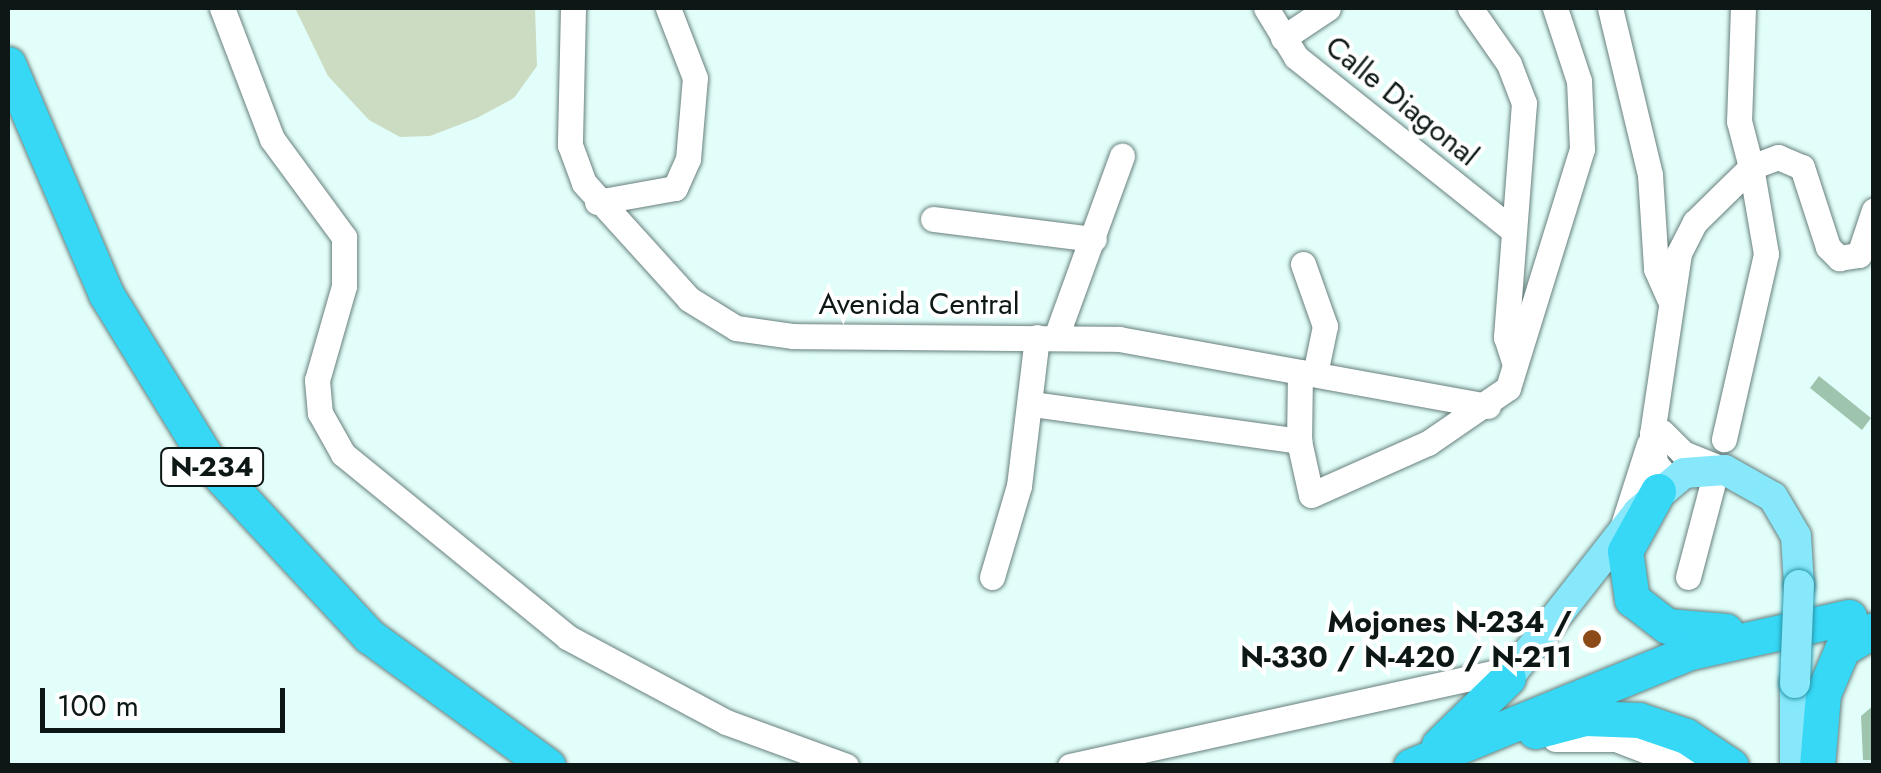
<!DOCTYPE html>
<html>
<head>
<meta charset="utf-8">
<style>
	body { margin:0 }
	#map { position:relative; width:1881px; height:773px; overflow:hidden; background:#e2fefa; font-family:Jost,sans-serif }
	div>[style] { position:absolute }
	.green>* { inset:0; background:#ccdcc2 }
	.building>* { inset:0; background:#9ec4ae }
	.roads { filter:drop-shadow(0 0 2px #68807d) drop-shadow(0 0 2px #68807d) }
	.minor>* { height:25px; margin:-12.5px; padding:0 12.5px; transform-origin:12.5px; border-radius:12.5px; background:#fff }
	.major>* { height:30px; margin:-15px; padding:0 15px; transform-origin:15px; border-radius:15px; background:#86e8fa }
	.highway>* { height:35px; margin:-17.5px; padding:0 17.5px; transform-origin:17.5px; border-radius:17.5px; background:#36d8f6 }
	.bridges { filter:drop-shadow(0 0 2px #2894a8) drop-shadow(0 0 2px #2894a8) }
	.major-bridge>* { height:30px; margin:-15px; padding:0 15px; transform-origin:15px; border-radius:15px; background:#86e8fa }
	.dots>* { width:28px; height:28px; translate:-50% -50%; box-sizing:border-box; border:5px solid #fff; border-radius:50% }
	span { translate:-50% -50%; white-space:nowrap; text-align:center; line-height:1.15; -webkit-text-stroke:8px #fff; paint-order:stroke }
	.shield-label span { padding:2px 8px; background:#fff; border:2px solid; border-radius:8px; -webkit-text-stroke-width:0 }
	.shield-label { font-size:28px; color:#0d1716; font-weight:700 }
	.street-label { font-size:30px; color:#0d1716 }
	.poi-label { font-size:30px; color:#0d1716; font-weight:700 }
	.right { translate:-100% -50%; text-align:right }
	.frame { position:absolute; inset:0; border:10px solid #0d1716; pointer-events:none }
	.scale { position:absolute; left:40px; top:688px; width:245px; height:45px; box-sizing:border-box; border:5px solid #0d1716; border-top:0; padding-left:12px; font-size:30px; line-height:35px; white-space:nowrap; color:#0d1716; -webkit-text-stroke:8px #fff; paint-order:stroke }
</style>
</head>
<body>
<div id="map">
	<div class="green">
		<i style="clip-path:polygon(295px 8px,535px 8px,537px 66px,514px 98px,477px 118px,430px 136px,400px 137px,369px 120px,328px 76px)"></i>
	</div>
	<div class="building">
		<i style="clip-path:polygon(1819px 376px,1871px 418px,1862px 430px,1810px 388px)"></i>
		<i style="clip-path:polygon(1874px 705px,1874px 760px,1863px 760px,1861px 716px)"></i>
	</div>
	<div class="roads">
		<div class="minor">
			<i style="left:222px;top:8px;width:140px;rotate:69.1deg"></i>
			<i style="left:272px;top:139px;width:122px;rotate:53.7deg"></i>
			<i style="left:344px;top:237px;width:49px;rotate:90deg"></i>
			<i style="left:344px;top:286px;width:98px;rotate:106deg"></i>
			<i style="left:317px;top:380px;width:33px;rotate:85deg"></i>
			<i style="left:320px;top:413px;width:47px;rotate:60.7deg"></i>
			<i style="left:343px;top:454px;width:289px;rotate:39.2deg"></i>
			<i style="left:567px;top:637px;width:180px;rotate:28.1deg"></i>
			<i style="left:726px;top:722px;width:128px;rotate:20.1deg"></i>
			<i style="left:573px;top:8px;width:137px;rotate:91.3deg"></i>
			<i style="left:570px;top:145px;width:40px;rotate:69.8deg"></i>
			<i style="left:584px;top:183px;width:156px;rotate:47.8deg"></i>
			<i style="left:689px;top:299px;width:55px;rotate:31.7deg"></i>
			<i style="left:736px;top:328px;width:58px;rotate:8deg"></i>
			<i style="left:793px;top:336px;width:326px;rotate:0.5deg"></i>
			<i style="left:1119px;top:339px;width:375px;rotate:10.3deg"></i>
			<i style="left:1266px;top:8px;width:57px;rotate:58.5deg"></i>
			<i style="left:1296px;top:57px;width:278px;rotate:38.6deg"></i>
			<i style="left:1470px;top:8px;width:68px;rotate:55.1deg"></i>
			<i style="left:1509px;top:64px;width:42px;rotate:69deg"></i>
			<i style="left:1524px;top:103px;width:235px;rotate:94.4deg"></i>
			<i style="left:1506px;top:337px;width:29px;rotate:72deg"></i>
			<i style="left:1610px;top:8px;width:172px;rotate:76.5deg"></i>
			<i style="left:1650px;top:175px;width:94px;rotate:86.3deg"></i>
			<i style="left:1656px;top:269px;width:32px;rotate:66deg"></i>
			<i style="left:1743px;top:8px;width:113px;rotate:92deg"></i>
			<i style="left:1739px;top:121px;width:48px;rotate:75.4deg"></i>
			<i style="left:1751px;top:167px;width:29px;rotate:-20deg"></i>
			<i style="left:1778px;top:157px;width:26px;rotate:23deg"></i>
			<i style="left:1802px;top:167px;width:84px;rotate:72deg"></i>
			<i style="left:1828px;top:247px;width:16px;rotate:45deg"></i>
			<i style="left:1839px;top:258px;width:20px;rotate:-9deg"></i>
			<i style="left:1859px;top:255px;width:47px;rotate:-71.6deg"></i>
			<i style="left:1283px;top:38px;width:54px;rotate:-33.7deg"></i>
			<i style="left:597px;top:202px;width:79px;rotate:-10.2deg"></i>
			<i style="left:675px;top:188px;width:32px;rotate:-66deg"></i>
			<i style="left:688px;top:159px;width:81px;rotate:-85.1deg"></i>
			<i style="left:695px;top:78px;width:75px;rotate:-111.1deg"></i>
			<i style="left:933px;top:219px;width:162px;rotate:7.1deg"></i>
			<i style="left:1303px;top:264px;width:66px;rotate:70.5deg"></i>
			<i style="left:1325px;top:326px;width:49px;rotate:101.8deg"></i>
			<i style="left:1056px;top:337px;width:193px;rotate:-70deg"></i>
			<i style="left:1300px;top:372px;width:69px;rotate:90.8deg"></i>
			<i style="left:1299px;top:441px;width:55px;rotate:77.5deg"></i>
			<i style="left:1311px;top:495px;width:128px;rotate:-24deg"></i>
			<i style="left:1428px;top:443px;width:97px;rotate:-34.5deg"></i>
			<i style="left:1508px;top:388px;width:250px;rotate:-72.8deg"></i>
			<i style="left:1582px;top:149px;width:68px;rotate:-92.5deg"></i>
			<i style="left:1579px;top:81px;width:77px;rotate:-108.2deg"></i>
			<i style="left:1033px;top:404px;width:269px;rotate:7.9deg"></i>
			<i style="left:1662px;top:432px;width:30px;rotate:45deg"></i>
			<i style="left:1683px;top:453px;width:40px;rotate:22deg"></i>
			<i style="left:1669px;top:480px;width:22px;rotate:-129deg"></i>
			<i style="left:1655px;top:463px;width:29px;rotate:-96deg"></i>
			<i style="left:1652px;top:434px;width:183px;rotate:-81.5deg"></i>
			<i style="left:1679px;top:253px;width:35px;rotate:-63deg"></i>
			<i style="left:1695px;top:222px;width:78px;rotate:-44.5deg"></i>
			<i style="left:1751px;top:167px;width:88px;rotate:80.2deg"></i>
			<i style="left:1766px;top:254px;width:190px;rotate:102.8deg"></i>
			<i style="left:1623px;top:525px;width:85px;rotate:-72.2deg"></i>
			<i style="left:992px;top:577px;width:95px;rotate:-73.5deg"></i>
			<i style="left:1019px;top:486px;width:150px;rotate:-83.1deg"></i>
			<i style="left:1688px;top:577px;width:94px;rotate:-75.2deg"></i>
			<i style="left:1555px;top:739px;width:61px"></i>
			<i style="left:1616px;top:739px;width:75px;rotate:21.1deg"></i>
			<i style="left:1070px;top:766px;width:434px;rotate:-12.4deg"></i>
			<i style="left:1494px;top:673px;width:15px;rotate:20deg"></i>
		</div>
		<div class="major">
			<i style="left:1508px;top:678px;width:211px;rotate:-51.9deg"></i>
			<i style="left:1638px;top:512px;width:60px;rotate:-40.3deg"></i>
			<i style="left:1684px;top:473px;width:41px;rotate:-4.2deg"></i>
			<i style="left:1725px;top:470px;width:55px;rotate:29.4deg"></i>
			<i style="left:1773px;top:497px;width:45px;rotate:59.5deg"></i>
			<i style="left:1796px;top:536px;width:49px;rotate:86.5deg"></i>
			<i style="left:1795px;top:766px;width:83px;rotate:-90deg"></i>
		</div>
		<div class="highway">
			<i style="left:8px;top:64px;width:250px;rotate:66.9deg"></i>
			<i style="left:106px;top:294px;width:203px;rotate:58.5deg"></i>
			<i style="left:212px;top:467px;width:231px;rotate:47.1deg"></i>
			<i style="left:369px;top:636px;width:221px;rotate:36deg"></i>
			<i style="left:1658px;top:491px;width:68px;rotate:118.8deg"></i>
			<i style="left:1625px;top:551px;width:49px;rotate:81.7deg"></i>
			<i style="left:1632px;top:599px;width:44px;rotate:37.6deg"></i>
			<i style="left:1667px;top:626px;width:59px;rotate:4.8deg"></i>
			<i style="left:1535px;top:731px;width:52px;rotate:-14.6deg"></i>
			<i style="left:1585px;top:718px;width:54px;rotate:2.1deg"></i>
			<i style="left:1639px;top:720px;width:50px;rotate:18.8deg"></i>
			<i style="left:1686px;top:736px;width:54px;rotate:33.7deg"></i>
			<i style="left:1439px;top:745px;width:96px;rotate:-44.2deg"></i>
			<i style="left:1411px;top:766px;width:302px;rotate:-22.2deg"></i>
			<i style="left:1691px;top:652px;width:162px;rotate:-12.5deg"></i>
			<i style="left:1817px;top:766px;width:72px;rotate:-85.2deg"></i>
			<i style="left:1823px;top:694px;width:49px;rotate:-67.1deg"></i>
			<i style="left:1842px;top:649px;width:37px;rotate:-31deg"></i>
		</div>
	</div>
	<div class="bridges">
		<div class="major-bridge">
			<i style="left:1795px;top:683px;width:98px;rotate:-87.7deg"></i>
		</div>
	</div>
	<div class="dots">
		<i style="left:1592px;top:639px;background:#8c4a19"></i>
	</div>
	<div class="shield-label">
		<span style="left:212px;top:467px">N-234</span>
	</div>
	<div class="street-label">
		<span style="left:1402px;top:101px;rotate:39deg">Calle Diagonal</span>
		<span style="left:919px;top:304px">Avenida Central</span>
	</div>
	<div class="poi-label">
		<span class="right" style="left:1572px;top:639px">Mojones N-234 /<br>N-330 / N-420 / N-211</span>
	</div>
	<div class="frame"></div>
	<div class="scale">100 m</div>
</div>
</body>
</html>
